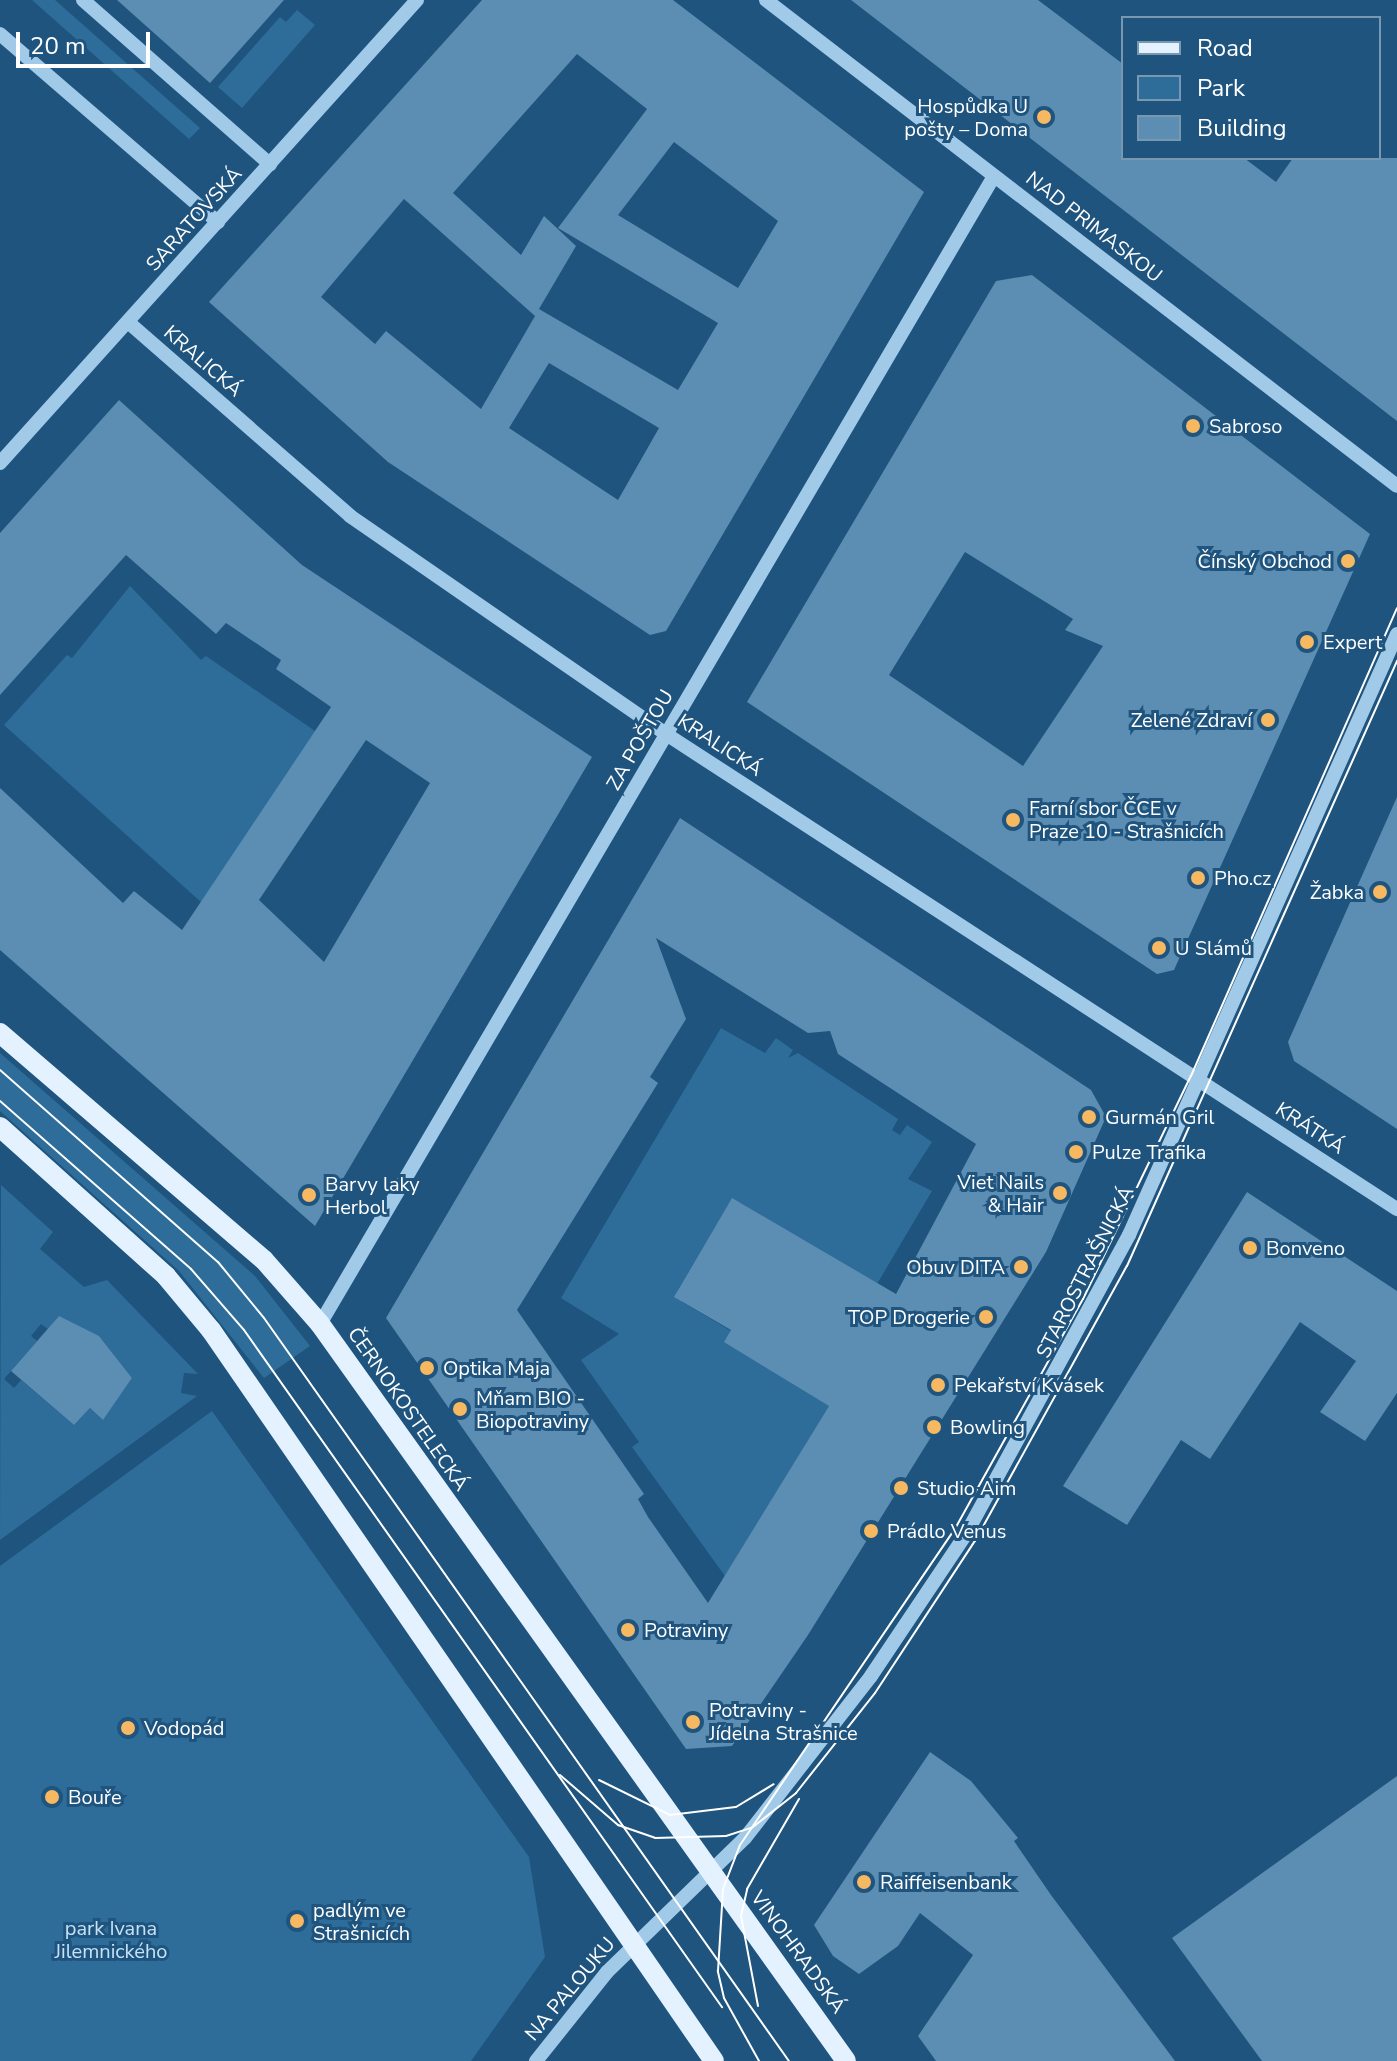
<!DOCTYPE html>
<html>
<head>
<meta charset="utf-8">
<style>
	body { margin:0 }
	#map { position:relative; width:1397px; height:2061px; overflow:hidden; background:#1e547e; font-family:"Nunito Sans",sans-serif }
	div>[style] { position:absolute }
	.green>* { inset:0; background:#2e6d9a }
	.building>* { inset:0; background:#5c8db2 }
	.minor>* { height:14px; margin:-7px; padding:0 7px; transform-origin:7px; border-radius:7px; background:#a1cae8 }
	.major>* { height:20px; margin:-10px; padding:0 10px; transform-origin:10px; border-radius:10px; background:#e4f1fe }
	.tram>* { height:2px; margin:-1px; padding:0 1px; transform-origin:1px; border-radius:1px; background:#fff }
	.dots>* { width:22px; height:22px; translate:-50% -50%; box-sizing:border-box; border:4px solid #1e547e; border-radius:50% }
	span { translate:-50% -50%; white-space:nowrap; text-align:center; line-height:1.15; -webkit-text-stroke:6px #1e547e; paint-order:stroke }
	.poi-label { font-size:20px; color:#fff }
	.right { translate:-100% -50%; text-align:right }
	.left { translate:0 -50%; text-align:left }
	.street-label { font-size:20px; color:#fff }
	.park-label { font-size:20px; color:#c5e2f6 }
	.legend { position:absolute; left:1121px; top:16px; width:260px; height:144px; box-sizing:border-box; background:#1e547e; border:2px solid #7898b2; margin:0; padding:10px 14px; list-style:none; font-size:24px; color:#fff }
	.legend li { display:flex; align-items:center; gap:16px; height:40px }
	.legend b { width:40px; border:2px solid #7898b2 }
	.scale { position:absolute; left:16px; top:32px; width:134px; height:36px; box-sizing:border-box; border:4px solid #fff; border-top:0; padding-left:10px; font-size:24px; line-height:28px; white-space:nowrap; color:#fff; -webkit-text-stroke:6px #1e547e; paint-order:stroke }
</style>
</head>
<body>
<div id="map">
	<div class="green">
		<i style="clip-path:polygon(32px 0,55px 0,200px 128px,189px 139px)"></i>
		<i style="clip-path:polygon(297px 10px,315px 25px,242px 108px,218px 87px,280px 17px,286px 22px)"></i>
		<i style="clip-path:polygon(130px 586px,201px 660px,206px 656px,315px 731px,201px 902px,4px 725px,67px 655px,72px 658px)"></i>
		<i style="clip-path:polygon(721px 1028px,765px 1053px,776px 1038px,793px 1050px,788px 1058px,798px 1053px,898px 1119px,892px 1130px,900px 1135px,907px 1125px,932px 1142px,908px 1179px,932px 1191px,877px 1284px,740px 1203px,728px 1205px,678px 1290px,682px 1302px,837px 1393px,725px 1576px,632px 1447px,639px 1442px,581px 1360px,619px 1334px,561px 1298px)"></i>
		<i style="clip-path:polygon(0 1053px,255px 1276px,310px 1346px,264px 1378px,179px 1271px,0 1111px)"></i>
		<i style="clip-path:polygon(evenodd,1px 1185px,53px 1232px,40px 1249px,84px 1287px,107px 1280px,198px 1374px,184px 1373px,181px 1393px,197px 1396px,0 1540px,1px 1185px,59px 1316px,83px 1336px,99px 1336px,132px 1378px,103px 1420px,90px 1408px,74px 1425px,21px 1380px,14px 1388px,4px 1379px,37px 1341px,31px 1336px,41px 1324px,48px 1329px,59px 1316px)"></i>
		<i style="clip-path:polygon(212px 1411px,529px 1857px,545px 1957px,471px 2061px,0 2061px,0 1566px)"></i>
	</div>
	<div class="building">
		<i style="clip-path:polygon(117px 0,284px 0,210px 83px)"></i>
		<i style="clip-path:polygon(evenodd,482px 0,673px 0,924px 192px,666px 631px,650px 635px,388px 462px,209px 302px,482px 0,577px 54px,647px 109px,558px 228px,718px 323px,678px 390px,539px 309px,576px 246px,544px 216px,521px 255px,453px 193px,577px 54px,482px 0,674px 142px,778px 221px,738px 288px,618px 215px,674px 142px,482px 0,404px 199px,535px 316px,481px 409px,386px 331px,375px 344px,321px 297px,404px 199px,482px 0,549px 363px,659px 428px,618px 500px,509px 428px,549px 363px)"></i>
		<i style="clip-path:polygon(851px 0,1038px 0,1123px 64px,1123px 158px,1244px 158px,1276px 182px,1293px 158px,1397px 158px,1397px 421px)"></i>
		<i style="clip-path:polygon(evenodd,1032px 275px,1370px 534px,1174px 970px,1157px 974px,747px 702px,996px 281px,1032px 275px,965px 552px,1073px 619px,1065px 630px,1103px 646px,1023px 766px,889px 675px,965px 552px)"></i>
		<i style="clip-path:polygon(evenodd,119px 400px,302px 565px,592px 757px,315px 1226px,0 950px,0 788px,123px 903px,134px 891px,182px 930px,331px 707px,276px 669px,281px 660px,226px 623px,216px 634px,126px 555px,0 695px,0 533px,119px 400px,366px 740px,430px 783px,324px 962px,259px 900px,366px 740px)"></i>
		<i style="clip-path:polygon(1397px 797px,1397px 1129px,1294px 1061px,1288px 1042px)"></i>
		<i style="clip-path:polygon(evenodd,680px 818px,1091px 1090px,1106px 1117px,1046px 1252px,808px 1635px,732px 1746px,686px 1749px,386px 1318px,680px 818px,656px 938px,808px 1033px,830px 1031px,838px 1054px,976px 1144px,896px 1294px,732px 1198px,674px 1297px,731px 1330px,724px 1342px,829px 1406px,708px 1603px,648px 1517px,638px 1499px,644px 1494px,517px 1310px,658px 1083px,650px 1077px,686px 1019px,656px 938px)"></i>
		<i style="clip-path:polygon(1247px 1192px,1397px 1291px,1397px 1393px,1365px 1441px,1320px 1412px,1356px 1361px,1300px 1322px,1210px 1459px,1181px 1440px,1127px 1525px,1063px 1486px)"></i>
		<i style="clip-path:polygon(59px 1316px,99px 1336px,132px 1378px,103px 1420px,90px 1408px,74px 1425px,11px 1371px)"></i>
		<i style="clip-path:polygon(930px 1752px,971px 1781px,1018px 1838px,1014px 1841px,1051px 1895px,1175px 2061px,936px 2061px,918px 2036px,973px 1955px,920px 1913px,898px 1946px,859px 1974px,833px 1956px,814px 1925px)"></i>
		<i style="clip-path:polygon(1397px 1776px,1397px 2061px,1262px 2061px,1172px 1938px)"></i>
	</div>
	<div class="minor">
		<i style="left:83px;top:0;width:249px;rotate:41.3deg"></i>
		<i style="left:766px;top:0;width:796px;rotate:37.6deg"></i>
		<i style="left:0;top:34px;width:288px;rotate:40.8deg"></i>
		<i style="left:128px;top:322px;width:295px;rotate:41.1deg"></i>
		<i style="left:350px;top:516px;width:384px;rotate:34.6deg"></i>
		<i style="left:666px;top:734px;width:872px;rotate:33.02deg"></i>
		<i style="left:0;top:463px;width:623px;rotate:-47.99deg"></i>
		<i style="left:320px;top:1324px;width:1331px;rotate:-59.58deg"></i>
		<i style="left:536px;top:2061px;width:114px;rotate:-51.4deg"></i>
		<i style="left:607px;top:1972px;width:192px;rotate:-44.2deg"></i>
		<i style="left:745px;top:1838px;width:205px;rotate:-52.1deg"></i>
		<i style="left:871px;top:1676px;width:171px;rotate:-56.2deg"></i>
		<i style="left:966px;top:1534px;width:341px;rotate:-61.4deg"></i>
		<i style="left:1129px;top:1235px;width:658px;rotate:-65.97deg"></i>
	</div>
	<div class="major">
		<i style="left:0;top:1033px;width:348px;rotate:40.7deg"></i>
		<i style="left:264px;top:1260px;width:85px;rotate:48.8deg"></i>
		<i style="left:320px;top:1324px;width:905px;rotate:54.48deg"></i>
		<i style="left:0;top:1127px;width:223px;rotate:41.9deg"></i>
		<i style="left:166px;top:1276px;width:70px;rotate:50.2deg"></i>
		<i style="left:211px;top:1330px;width:887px;rotate:55.47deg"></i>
	</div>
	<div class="tram">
		<i style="left:0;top:1070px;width:290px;rotate:41.4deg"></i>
		<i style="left:218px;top:1262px;width:72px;rotate:50.6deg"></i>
		<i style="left:264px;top:1318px;width:910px;rotate:54.76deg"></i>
		<i style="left:0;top:1101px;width:254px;rotate:41.3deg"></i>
		<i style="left:191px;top:1269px;width:81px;rotate:49deg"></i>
		<i style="left:244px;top:1330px;width:829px;rotate:54.78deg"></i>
		<i style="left:560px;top:1775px;width:77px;rotate:40.8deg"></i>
		<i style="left:618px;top:1825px;width:39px;rotate:19deg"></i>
		<i style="left:655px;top:1838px;width:71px;rotate:-1.6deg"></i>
		<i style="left:726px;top:1836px;width:28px;rotate:-18deg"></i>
		<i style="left:753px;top:1827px;width:55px;rotate:-38.3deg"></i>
		<i style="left:796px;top:1793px;width:127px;rotate:-51.7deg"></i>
		<i style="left:875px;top:1693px;width:182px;rotate:-56.7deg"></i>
		<i style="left:975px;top:1541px;width:314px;rotate:-61.1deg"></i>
		<i style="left:1127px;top:1266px;width:663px;rotate:-65.95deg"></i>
		<i style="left:599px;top:1780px;width:79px;rotate:26.2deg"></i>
		<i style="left:670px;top:1815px;width:66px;rotate:-6.9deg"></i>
		<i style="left:736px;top:1807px;width:44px;rotate:-31.2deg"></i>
		<i style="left:758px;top:2006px;width:92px;rotate:-100.7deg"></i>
		<i style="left:741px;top:1916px;width:28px;rotate:-77deg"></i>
		<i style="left:747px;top:1889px;width:104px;rotate:-60deg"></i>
		<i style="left:759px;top:2061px;width:72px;rotate:-119.1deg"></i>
		<i style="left:724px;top:1998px;width:28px;rotate:-103deg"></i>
		<i style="left:718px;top:1971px;width:82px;rotate:-86.5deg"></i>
		<i style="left:723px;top:1889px;width:47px;rotate:-68.9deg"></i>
		<i style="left:740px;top:1845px;width:384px;rotate:-55.8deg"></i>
		<i style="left:956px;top:1527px;width:261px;rotate:-60.9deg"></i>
		<i style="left:1083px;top:1299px;width:248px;rotate:-64.2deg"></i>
		<i style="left:1191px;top:1076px;width:511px;rotate:-66.24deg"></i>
	</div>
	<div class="dots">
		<i style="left:1044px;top:117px;background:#f6b861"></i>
		<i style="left:1193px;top:426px;background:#f6b861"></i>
		<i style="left:1348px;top:561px;background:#f6b861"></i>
		<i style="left:1307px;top:642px;background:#f6b861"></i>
		<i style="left:1268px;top:720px;background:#f6b861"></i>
		<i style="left:1013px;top:820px;background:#f6b861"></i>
		<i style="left:1198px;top:878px;background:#f6b861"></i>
		<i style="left:1380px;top:892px;background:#f6b861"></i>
		<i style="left:1159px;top:948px;background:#f6b861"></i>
		<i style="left:1089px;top:1117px;background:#f6b861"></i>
		<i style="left:1076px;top:1152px;background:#f6b861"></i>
		<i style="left:1060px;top:1193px;background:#f6b861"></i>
		<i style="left:309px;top:1195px;background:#f6b861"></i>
		<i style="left:1250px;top:1248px;background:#f6b861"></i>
		<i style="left:1021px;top:1267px;background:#f6b861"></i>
		<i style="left:986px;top:1317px;background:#f6b861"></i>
		<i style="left:427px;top:1368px;background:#f6b861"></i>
		<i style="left:938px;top:1385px;background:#f6b861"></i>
		<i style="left:460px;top:1409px;background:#f6b861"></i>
		<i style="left:934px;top:1427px;background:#f6b861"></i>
		<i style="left:901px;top:1488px;background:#f6b861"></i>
		<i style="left:871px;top:1531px;background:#f6b861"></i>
		<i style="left:628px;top:1630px;background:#f6b861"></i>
		<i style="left:693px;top:1722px;background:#f6b861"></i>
		<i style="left:128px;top:1728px;background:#f6b861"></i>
		<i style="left:52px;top:1797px;background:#f6b861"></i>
		<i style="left:864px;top:1882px;background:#f6b861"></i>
		<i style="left:297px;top:1921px;background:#f6b861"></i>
	</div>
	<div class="poi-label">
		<span class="right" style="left:1028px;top:118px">Hospůdka U<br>pošty – Doma</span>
		<span class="left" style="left:1209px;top:426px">Sabroso</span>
		<span class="right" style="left:1332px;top:561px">Čínský Obchod</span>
		<span class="left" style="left:1323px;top:642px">Expert</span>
		<span class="right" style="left:1252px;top:720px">Zelené Zdraví</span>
		<span class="left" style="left:1029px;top:820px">Farní sbor ČCE v<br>Praze 10 - Strašnicích</span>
		<span class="left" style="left:1214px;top:878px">Pho.cz</span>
		<span class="right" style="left:1364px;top:892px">Žabka</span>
		<span class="left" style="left:1175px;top:948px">U Slámů</span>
		<span class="left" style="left:1105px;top:1117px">Gurmán Gril</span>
		<span class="left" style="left:1092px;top:1152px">Pulze Trafika</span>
		<span class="right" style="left:1044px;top:1194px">Viet Nails<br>&amp; Hair</span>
		<span class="left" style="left:325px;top:1196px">Barvy laky<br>Herbol</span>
		<span class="left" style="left:1266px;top:1248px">Bonveno</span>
		<span class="right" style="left:1005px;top:1267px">Obuv DITA</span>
		<span class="right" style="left:970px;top:1317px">TOP Drogerie</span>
		<span class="left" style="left:443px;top:1368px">Optika Maja</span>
		<span class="left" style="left:954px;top:1385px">Pekařství Kvásek</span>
		<span class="left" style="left:476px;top:1410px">Mňam BIO -<br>Biopotraviny</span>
		<span class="left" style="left:950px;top:1427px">Bowling</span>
		<span class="left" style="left:917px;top:1488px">Studio Aim</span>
		<span class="left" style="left:887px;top:1531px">Prádlo Venus</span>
		<span class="left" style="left:644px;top:1630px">Potraviny</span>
		<span class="left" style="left:709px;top:1722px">Potraviny -<br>Jídelna Strašnice</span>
		<span class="left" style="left:144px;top:1728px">Vodopád</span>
		<span class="left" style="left:68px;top:1797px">Bouře</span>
		<span class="left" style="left:880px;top:1882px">Raiffeisenbank</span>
		<span class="left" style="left:313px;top:1922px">padlým ve<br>Strašnicích</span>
	</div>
	<div class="street-label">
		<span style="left:194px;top:219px;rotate:-48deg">SARATOVSKÁ</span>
		<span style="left:1094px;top:227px;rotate:38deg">NAD PRIMASKOU</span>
		<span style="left:203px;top:361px;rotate:41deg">KRALICKÁ</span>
		<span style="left:640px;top:740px;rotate:-60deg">ZA POŠTOU</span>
		<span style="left:720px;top:745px;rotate:33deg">KRALICKÁ</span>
		<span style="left:1310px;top:1128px;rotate:33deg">KRÁTKÁ</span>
		<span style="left:1085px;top:1272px;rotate:-63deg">STAROSTRAŠNICKÁ</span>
		<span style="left:408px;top:1409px;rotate:55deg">ČERNOKOSTELECKÁ</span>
		<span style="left:798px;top:1952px;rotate:54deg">VINOHRADSKÁ</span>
		<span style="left:570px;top:1989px;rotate:-50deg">NA PALOUKU</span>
	</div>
	<div class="park-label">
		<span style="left:111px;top:1940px">park Ivana<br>Jilemnického</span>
	</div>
	<ul class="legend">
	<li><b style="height:10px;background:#e4f1fe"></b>Road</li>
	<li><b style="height:22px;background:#2e6d9a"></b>Park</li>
	<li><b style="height:22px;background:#5c8db2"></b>Building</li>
	</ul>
	<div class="scale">20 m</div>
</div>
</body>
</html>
